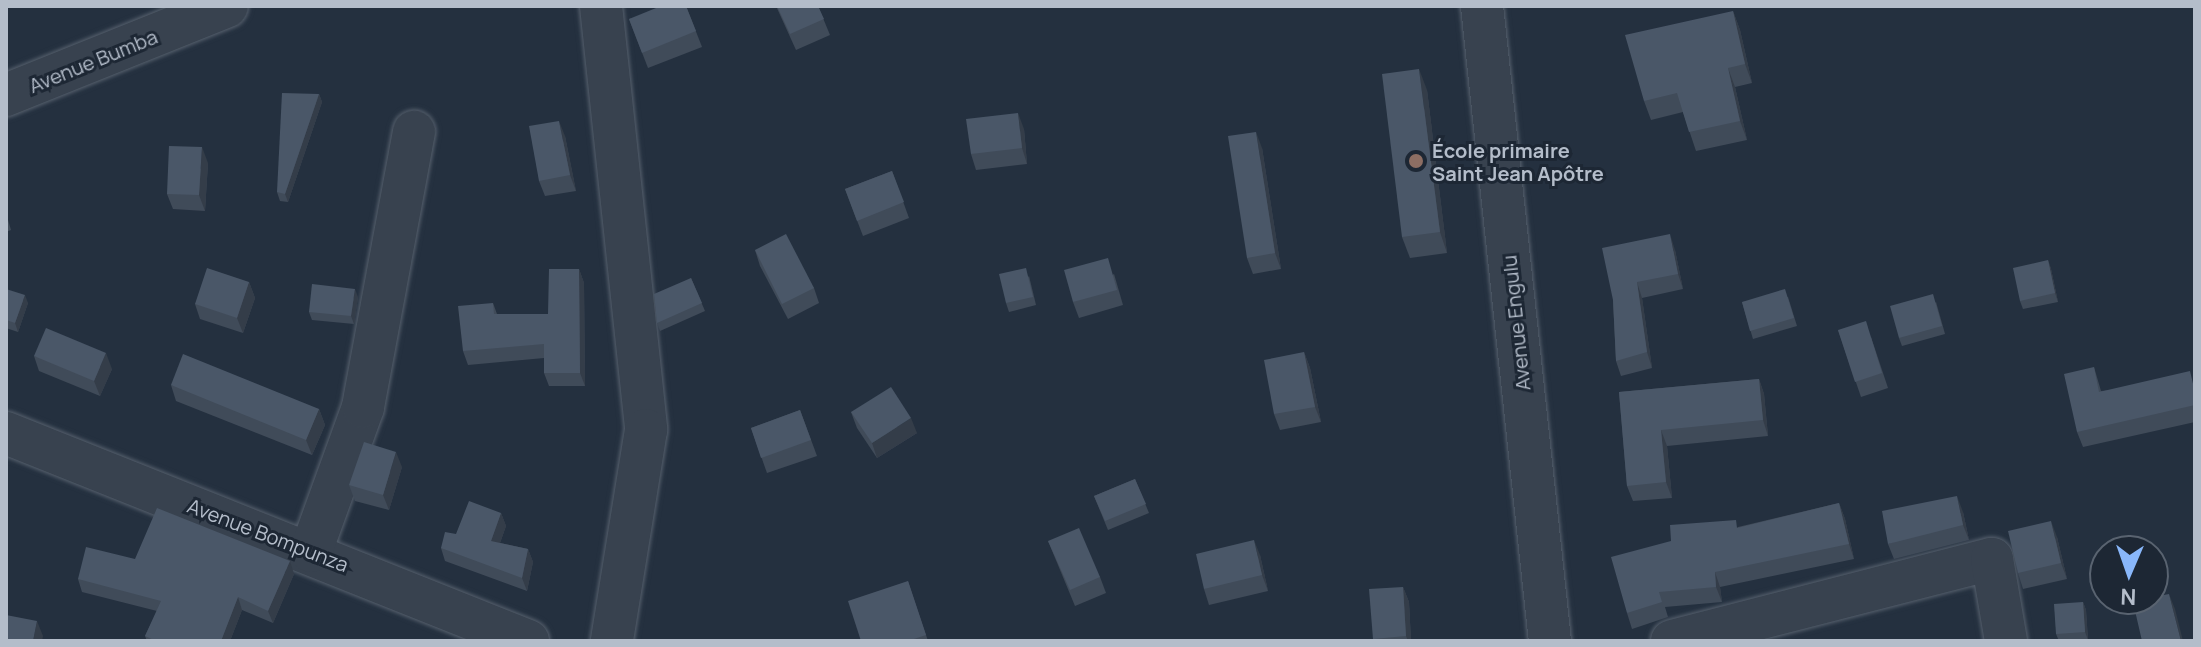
<!DOCTYPE html>
<html>
<head>
<meta charset="utf-8">
<style>
	body { margin:0 }
	#map { position:relative; width:2201px; height:647px; overflow:hidden; background:#24303f; font-family:Manrope,sans-serif }
	div>[style] { position:absolute }
	.roads { filter:drop-shadow(0 0 2px #56606d) drop-shadow(0 0 2px #56606d) }
	.minor>* { height:42px; margin:-21px; padding:0 21px; transform-origin:21px; border-radius:21px; background:#38424f }
	.wall>* { inset:0; background:#404b59 }
	.shaded-wall>* { inset:0; background:#343d49 }
	.building>* { inset:0; background:#4a5768 }
	.dots>* { width:22px; height:22px; translate:-50% -50%; box-sizing:border-box; border:4px solid #1d2734; border-radius:50% }
	span { translate:-50% -50%; white-space:nowrap; text-align:center; line-height:1.15; -webkit-text-stroke:6px #1d2734; paint-order:stroke }
	.street-label { font-size:20px; color:#b4bdca }
	.poi-label { font-size:20px; color:#b4bdca; font-weight:700 }
	.left { translate:0 -50%; text-align:left }
	.frame { position:absolute; inset:0; border:8px solid #b4bdca; pointer-events:none }
	.north { position:absolute; left:2089px; top:535px; width:80px; height:80px; box-sizing:border-box; background:#1d2734; border:2px solid #596370; border-radius:50%; rotate:182deg; font-size:22px; font-weight:700; line-height:32px; text-align:center; color:#b4bdca }
	.north::after { content:''; display:block; margin:auto; width:28px; height:36px; background:#89b7fa; clip-path:polygon(50% 0,100% 100%,50% 72%,0 100%) }
</style>
</head>
<body>
<div id="map">
	<div class="roads">
		<div class="minor">
			<i style="left:601px;top:6px;width:426px;rotate:83.9deg"></i>
			<i style="left:646px;top:430px;width:214px;rotate:99.2deg"></i>
			<i style="left:1482px;top:6px;width:639px;rotate:83.89deg"></i>
			<i style="left:6px;top:95px;width:238px;rotate:-21.9deg"></i>
			<i style="left:6px;top:433px;width:562px;rotate:21.73deg"></i>
			<i style="left:311px;top:551px;width:153px;rotate:-70.1deg"></i>
			<i style="left:363px;top:407px;width:280px;rotate:-79.5deg"></i>
			<i style="left:1672px;top:641px;width:330px;rotate:-14.4deg"></i>
			<i style="left:1992px;top:559px;width:83px;rotate:80.3deg"></i>
		</div>
	</div>
	<div class="wall">
		<i style="clip-path:polygon(686px 6px,702px 47px,648px 68px,629px 19px)"></i>
		<i style="clip-path:polygon(776px 6px,818px 6px,830px 35px,796px 50px)"></i>
		<i style="clip-path:polygon(1733px 11px,1740px 30px,1752px 83px,1735px 87px,1747px 140px,1696px 151px,1683px 112px,1651px 120px,1644px 101px)"></i>
		<i style="clip-path:polygon(1427px 90px,1447px 253px,1410px 258px,1402px 237px)"></i>
		<i style="clip-path:polygon(319px 94px,322px 102px,288px 202px,280px 201px,277px 192px)"></i>
		<i style="clip-path:polygon(1024px 129px,1027px 164px,976px 170px,971px 154px)"></i>
		<i style="clip-path:polygon(565px 136px,576px 191px,545px 196px,539px 181px)"></i>
		<i style="clip-path:polygon(1262px 148px,1281px 269px,1253px 274px,1247px 258px)"></i>
		<i style="clip-path:polygon(208px 163px,205px 211px,173px 209px,167px 194px)"></i>
		<i style="clip-path:polygon(892px 171px,909px 218px,863px 236px,845px 189px)"></i>
		<i style="clip-path:polygon(6px 213px,11px 230px,6px 232px)"></i>
		<i style="clip-path:polygon(755px 250px,814px 288px,819px 303px,788px 319px,760px 266px)"></i>
		<i style="clip-path:polygon(1675px 250px,1683px 289px,1642px 298px,1652px 368px,1621px 376px,1616px 361px,1613px 300px)"></i>
		<i style="clip-path:polygon(2048px 260px,2051px 269px,2058px 302px,2023px 309px,2020px 301px)"></i>
		<i style="clip-path:polygon(579px 269px,584px 283px,585px 386px,549px 386px,544px 373px,544px 358px,468px 365px,463px 351px,493px 303px,497px 314px,548px 314px)"></i>
		<i style="clip-path:polygon(1114px 274px,1123px 305px,1079px 318px,1073px 302px)"></i>
		<i style="clip-path:polygon(1029px 276px,1036px 305px,1009px 312px,1006px 303px)"></i>
		<i style="clip-path:polygon(691px 278px,705px 311px,660px 331px,657px 323px)"></i>
		<i style="clip-path:polygon(249px 282px,255px 298px,243px 333px,200px 319px,195px 304px)"></i>
		<i style="clip-path:polygon(6px 289px,28px 303px,18px 332px,6px 328px)"></i>
		<i style="clip-path:polygon(358px 297px,354px 324px,312px 320px,309px 312px)"></i>
		<i style="clip-path:polygon(1788px 297px,1797px 326px,1753px 339px,1742px 302px)"></i>
		<i style="clip-path:polygon(1936px 302px,1945px 334px,1902px 346px,1899px 338px)"></i>
		<i style="clip-path:polygon(1838px 330px,1871px 337px,1888px 388px,1861px 397px)"></i>
		<i style="clip-path:polygon(1304px 352px,1310px 368px,1321px 422px,1280px 430px,1274px 414px)"></i>
		<i style="clip-path:polygon(34px 356px,112px 369px,100px 396px,39px 371px)"></i>
		<i style="clip-path:polygon(2094px 367px,2101px 391px,2195px 384px,2195px 422px,2083px 447px,2077px 432px)"></i>
		<i style="clip-path:polygon(1759px 379px,1764px 394px,1768px 436px,1667px 446px,1672px 498px,1633px 501px,1627px 486px,1619px 392px)"></i>
		<i style="clip-path:polygon(171px 385px,319px 409px,325px 425px,312px 455px,176px 401px)"></i>
		<i style="clip-path:polygon(800px 410px,817px 456px,767px 473px,751px 428px)"></i>
		<i style="clip-path:polygon(851px 412px,917px 433px,877px 458px,857px 428px)"></i>
		<i style="clip-path:polygon(402px 467px,389px 510px,355px 501px,349px 485px)"></i>
		<i style="clip-path:polygon(1135px 479px,1149px 513px,1108px 530px,1094px 496px)"></i>
		<i style="clip-path:polygon(1839px 503px,1845px 519px,1854px 559px,1720px 587px,1722px 602px,1665px 607px,1668px 617px,1632px 629px,1627px 613px,1738px 527px)"></i>
		<i style="clip-path:polygon(1963px 512px,1969px 540px,1894px 559px,1888px 544px)"></i>
		<i style="clip-path:polygon(501px 513px,506px 526px,500px 543px,528px 549px,533px 562px,527px 591px,445px 561px,441px 548px,456px 534px)"></i>
		<i style="clip-path:polygon(2057px 537px,2067px 579px,2023px 589px,2018px 573px)"></i>
		<i style="clip-path:polygon(1048px 541px,1100px 577px,1106px 593px,1075px 606px)"></i>
		<i style="clip-path:polygon(1260px 555px,1268px 591px,1209px 605px,1204px 589px)"></i>
		<i style="clip-path:polygon(135px 559px,294px 574px,273px 623px,242px 610px,230px 641px,147px 641px,145px 636px,157px 611px,82px 592px,78px 579px)"></i>
		<i style="clip-path:polygon(908px 581px,928px 641px,861px 641px)"></i>
		<i style="clip-path:polygon(1403px 587px,1409px 602px,1411px 641px,1373px 641px,1373px 639px)"></i>
		<i style="clip-path:polygon(2083px 602px,2086px 610px,2088px 640px,2059px 641px,2056px 634px)"></i>
	</div>
	<div class="shaded-wall">
		<i style="clip-path:polygon(1733px 11px,1740px 30px,1752px 83px,1745px 64px)"></i>
		<i style="clip-path:polygon(1728px 68px,1735px 87px,1747px 140px,1740px 121px)"></i>
		<i style="clip-path:polygon(1419px 69px,1427px 90px,1447px 253px,1440px 232px)"></i>
		<i style="clip-path:polygon(319px 94px,322px 102px,288px 202px,285px 194px)"></i>
		<i style="clip-path:polygon(1018px 113px,1024px 129px,1027px 164px,1022px 148px)"></i>
		<i style="clip-path:polygon(559px 121px,565px 136px,576px 191px,570px 175px)"></i>
		<i style="clip-path:polygon(1256px 132px,1262px 148px,1281px 269px,1275px 253px)"></i>
		<i style="clip-path:polygon(202px 147px,208px 163px,205px 211px,199px 195px)"></i>
		<i style="clip-path:polygon(1670px 234px,1675px 250px,1683px 289px,1678px 274px)"></i>
		<i style="clip-path:polygon(2048px 260px,2051px 269px,2058px 302px,2055px 293px)"></i>
		<i style="clip-path:polygon(579px 269px,584px 283px,585px 386px,580px 373px)"></i>
		<i style="clip-path:polygon(249px 282px,255px 298px,243px 333px,237px 318px)"></i>
		<i style="clip-path:polygon(1637px 282px,1642px 298px,1652px 368px,1647px 352px)"></i>
		<i style="clip-path:polygon(355px 289px,358px 297px,354px 324px,351px 316px)"></i>
		<i style="clip-path:polygon(25px 295px,28px 303px,18px 332px,15px 323px)"></i>
		<i style="clip-path:polygon(1304px 352px,1310px 368px,1321px 422px,1315px 407px)"></i>
		<i style="clip-path:polygon(106px 353px,112px 369px,100px 396px,94px 381px)"></i>
		<i style="clip-path:polygon(1759px 379px,1764px 394px,1768px 436px,1763px 420px)"></i>
		<i style="clip-path:polygon(319px 409px,325px 425px,312px 455px,306px 440px)"></i>
		<i style="clip-path:polygon(911px 418px,917px 433px,877px 458px,872px 443px)"></i>
		<i style="clip-path:polygon(1661px 430px,1667px 446px,1672px 498px,1666px 482px)"></i>
		<i style="clip-path:polygon(396px 452px,402px 467px,389px 510px,383px 495px)"></i>
		<i style="clip-path:polygon(1957px 496px,1963px 512px,1969px 540px,1963px 525px)"></i>
		<i style="clip-path:polygon(1839px 503px,1845px 519px,1854px 559px,1849px 544px)"></i>
		<i style="clip-path:polygon(501px 513px,506px 526px,496px 554px,491px 541px)"></i>
		<i style="clip-path:polygon(2051px 521px,2057px 537px,2067px 579px,2061px 563px)"></i>
		<i style="clip-path:polygon(1254px 540px,1260px 555px,1268px 591px,1262px 575px)"></i>
		<i style="clip-path:polygon(528px 549px,533px 562px,527px 591px,522px 578px)"></i>
		<i style="clip-path:polygon(290px 561px,294px 574px,273px 623px,268px 611px)"></i>
		<i style="clip-path:polygon(1715px 572px,1720px 587px,1722px 602px,1716px 587px)"></i>
		<i style="clip-path:polygon(1403px 587px,1409px 602px,1411px 641px,1408px 641px,1406px 636px)"></i>
		<i style="clip-path:polygon(2169px 594px,2175px 609px,2183px 641px,2181px 641px)"></i>
		<i style="clip-path:polygon(238px 597px,242px 610px,230px 641px,221px 641px)"></i>
		<i style="clip-path:polygon(2083px 602px,2086px 610px,2088px 640px,2085px 632px)"></i>
		<i style="clip-path:polygon(37px 621px,43px 636px,42px 641px,33px 641px)"></i>
	</div>
	<div class="building">
		<i style="clip-path:polygon(661px 6px,686px 6px,696px 31px,642px 53px,629px 19px)"></i>
		<i style="clip-path:polygon(777px 6px,818px 6px,824px 19px,790px 34px)"></i>
		<i style="clip-path:polygon(1733px 11px,1745px 64px,1728px 68px,1740px 121px,1689px 132px,1677px 93px,1644px 101px,1625px 35px)"></i>
		<i style="clip-path:polygon(1419px 69px,1440px 232px,1402px 237px,1382px 74px)"></i>
		<i style="clip-path:polygon(282px 93px,319px 94px,285px 194px,277px 192px)"></i>
		<i style="clip-path:polygon(1018px 113px,1022px 148px,971px 154px,966px 119px)"></i>
		<i style="clip-path:polygon(559px 121px,570px 175px,539px 181px,529px 126px)"></i>
		<i style="clip-path:polygon(1256px 132px,1275px 253px,1247px 258px,1228px 136px)"></i>
		<i style="clip-path:polygon(169px 146px,202px 147px,199px 195px,167px 194px)"></i>
		<i style="clip-path:polygon(892px 171px,904px 202px,857px 221px,845px 189px)"></i>
		<i style="clip-path:polygon(786px 234px,814px 288px,782px 304px,755px 250px)"></i>
		<i style="clip-path:polygon(1670px 234px,1678px 274px,1637px 282px,1647px 352px,1616px 361px,1613px 300px,1602px 248px)"></i>
		<i style="clip-path:polygon(1108px 258px,1117px 290px,1073px 302px,1064px 270px)"></i>
		<i style="clip-path:polygon(2048px 260px,2055px 293px,2020px 301px,2013px 268px)"></i>
		<i style="clip-path:polygon(207px 268px,249px 282px,237px 318px,195px 304px)"></i>
		<i style="clip-path:polygon(1026px 268px,1033px 297px,1006px 303px,999px 274px)"></i>
		<i style="clip-path:polygon(549px 269px,579px 269px,580px 373px,544px 373px,544px 344px,463px 351px,458px 306px,493px 303px,494px 314px,548px 314px)"></i>
		<i style="clip-path:polygon(691px 278px,702px 303px,657px 323px,654px 294px)"></i>
		<i style="clip-path:polygon(312px 284px,355px 289px,351px 316px,309px 312px)"></i>
		<i style="clip-path:polygon(6px 289px,25px 295px,15px 323px,6px 320px)"></i>
		<i style="clip-path:polygon(1785px 289px,1794px 318px,1750px 331px,1742px 302px)"></i>
		<i style="clip-path:polygon(1933px 294px,1942px 326px,1899px 338px,1890px 306px)"></i>
		<i style="clip-path:polygon(1866px 321px,1882px 373px,1855px 382px,1838px 330px)"></i>
		<i style="clip-path:polygon(46px 328px,106px 353px,94px 381px,34px 356px)"></i>
		<i style="clip-path:polygon(1304px 352px,1315px 407px,1274px 414px,1264px 360px)"></i>
		<i style="clip-path:polygon(183px 354px,319px 409px,306px 440px,171px 385px)"></i>
		<i style="clip-path:polygon(2094px 367px,2099px 392px,2190px 371px,2195px 392px,2195px 405px,2077px 432px,2064px 374px)"></i>
		<i style="clip-path:polygon(1759px 379px,1763px 420px,1661px 430px,1666px 482px,1627px 486px,1619px 392px)"></i>
		<i style="clip-path:polygon(891px 387px,911px 418px,872px 443px,851px 412px)"></i>
		<i style="clip-path:polygon(800px 410px,811px 440px,761px 458px,751px 428px)"></i>
		<i style="clip-path:polygon(364px 442px,396px 452px,383px 495px,349px 485px)"></i>
		<i style="clip-path:polygon(1135px 479px,1146px 504px,1105px 521px,1094px 496px)"></i>
		<i style="clip-path:polygon(1957px 496px,1963px 525px,1888px 544px,1882px 511px)"></i>
		<i style="clip-path:polygon(469px 501px,501px 513px,491px 541px,528px 549px,522px 578px,441px 548px,445px 532px,456px 534px)"></i>
		<i style="clip-path:polygon(1839px 503px,1849px 544px,1715px 572px,1716px 587px,1659px 592px,1662px 602px,1627px 613px,1611px 557px,1671px 541px,1670px 525px,1736px 520px,1737px 528px)"></i>
		<i style="clip-path:polygon(157px 508px,290px 561px,268px 611px,238px 597px,221px 641px,156px 641px,145px 636px,161px 601px,78px 579px,86px 547px,135px 559px)"></i>
		<i style="clip-path:polygon(2051px 521px,2061px 563px,2018px 573px,2008px 531px)"></i>
		<i style="clip-path:polygon(1079px 528px,1100px 577px,1070px 590px,1048px 541px)"></i>
		<i style="clip-path:polygon(1254px 540px,1262px 575px,1204px 589px,1196px 554px)"></i>
		<i style="clip-path:polygon(908px 581px,926px 635px,908px 641px,861px 641px,848px 601px)"></i>
		<i style="clip-path:polygon(1403px 587px,1406px 636px,1373px 639px,1369px 589px)"></i>
		<i style="clip-path:polygon(2169px 594px,2181px 641px,2142px 641px,2133px 602px,2146px 599px,2153px 599px,2153px 597px)"></i>
		<i style="clip-path:polygon(2083px 602px,2085px 632px,2056px 634px,2054px 604px)"></i>
		<i style="clip-path:polygon(6px 615px,37px 621px,33px 641px,6px 641px)"></i>
	</div>
	<div class="dots">
		<i style="left:1416px;top:161px;background:#8d6e63"></i>
	</div>
	<div class="street-label">
		<span style="left:93px;top:61px;rotate:-22deg">Avenue Bumba</span>
		<span style="left:1516px;top:323px;rotate:-96deg">Avenue Engulu</span>
		<span style="left:268px;top:535px;rotate:21deg">Avenue Bompunza</span>
	</div>
	<div class="poi-label">
		<span class="left" style="left:1432px;top:162px">École primaire<br>Saint Jean Apôtre</span>
	</div>
	<div class="frame"></div>
	<div class="north">N</div>
</div>
</body>
</html>
